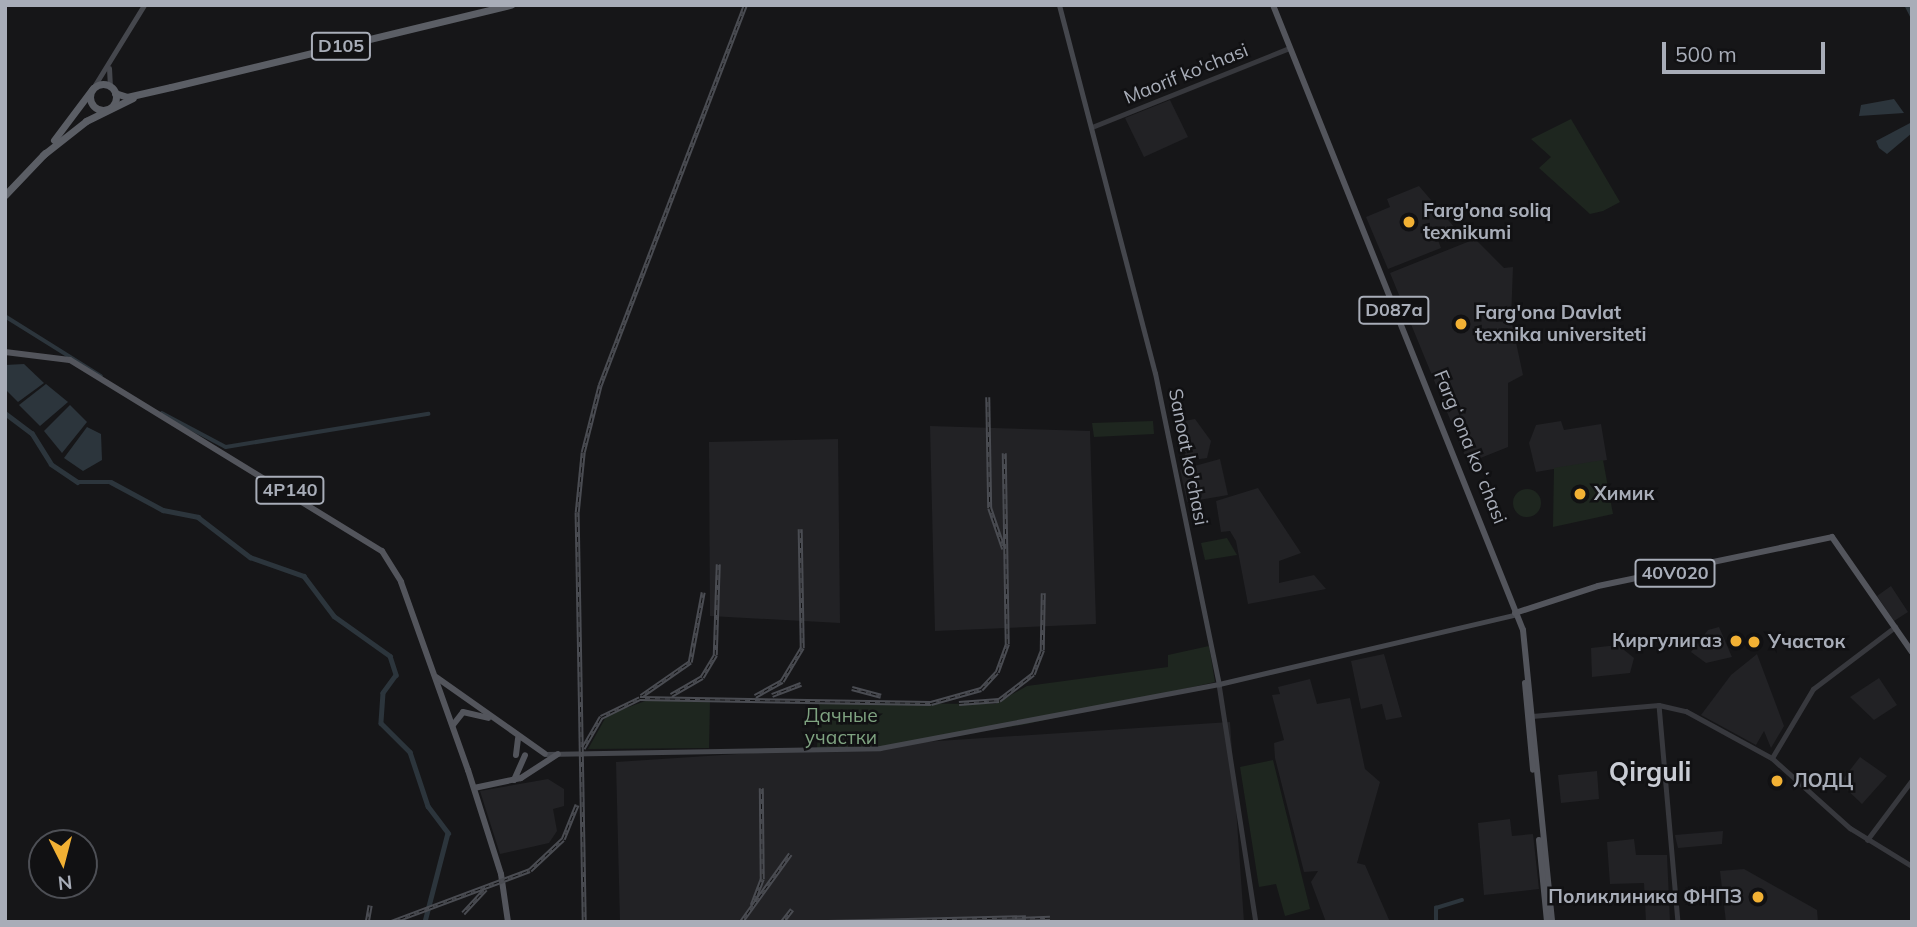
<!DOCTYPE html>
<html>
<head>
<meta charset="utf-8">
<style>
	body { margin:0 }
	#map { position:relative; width:1917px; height:927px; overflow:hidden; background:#161618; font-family:Mulish,sans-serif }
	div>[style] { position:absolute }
	.built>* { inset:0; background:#222225 }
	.green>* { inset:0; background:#1e261f }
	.round { border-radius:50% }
	.water>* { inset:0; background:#2c353c }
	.canal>* { height:3.5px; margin:-1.75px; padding:0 1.75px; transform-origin:1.75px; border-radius:1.75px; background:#2c353c }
	.river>* { height:4.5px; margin:-2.25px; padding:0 2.25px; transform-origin:2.25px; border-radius:2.25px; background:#2c353c }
	.tertiary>* { height:4.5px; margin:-2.25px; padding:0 2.25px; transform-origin:2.25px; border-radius:2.25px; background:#37383d }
	.secondary>* { height:5px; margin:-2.5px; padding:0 2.5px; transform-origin:2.5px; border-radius:2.5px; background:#45474d }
	.primary>* { height:6px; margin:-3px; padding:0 3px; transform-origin:3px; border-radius:3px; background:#53555c }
	.trunk>* { height:7px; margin:-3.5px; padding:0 3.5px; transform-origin:3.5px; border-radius:3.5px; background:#5b5e65 }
	.trunk>.ring { margin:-3.5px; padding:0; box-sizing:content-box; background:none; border:7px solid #5b5e65; border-radius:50% }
	.rail>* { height:4.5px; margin-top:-2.25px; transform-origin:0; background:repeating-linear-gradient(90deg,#111113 0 5px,#4a4c52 0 10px); box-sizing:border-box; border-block:2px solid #4a4c52 }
	.dots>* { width:19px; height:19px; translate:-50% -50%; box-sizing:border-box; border:4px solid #111113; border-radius:50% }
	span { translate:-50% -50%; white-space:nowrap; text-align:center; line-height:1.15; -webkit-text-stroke:5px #111113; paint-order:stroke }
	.shield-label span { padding:2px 5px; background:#111113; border:2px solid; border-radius:5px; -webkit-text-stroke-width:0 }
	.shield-label { font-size:18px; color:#a8adb8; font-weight:700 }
	.street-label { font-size:19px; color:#a8adb8 }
	.poi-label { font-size:19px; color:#a8adb8; font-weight:700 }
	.left { translate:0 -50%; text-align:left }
	.right { translate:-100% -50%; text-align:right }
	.park-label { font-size:19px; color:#7fa381 }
	.district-label { font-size:26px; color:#c9ccd4; font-weight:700 }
	.frame { position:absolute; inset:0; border:7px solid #a8adb8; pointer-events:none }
	.north { position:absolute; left:28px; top:829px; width:70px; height:70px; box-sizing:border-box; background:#111113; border:2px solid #4d4f55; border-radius:50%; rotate:174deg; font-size:19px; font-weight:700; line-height:28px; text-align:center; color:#a8adb8 }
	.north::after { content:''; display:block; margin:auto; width:24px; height:32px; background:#f2b134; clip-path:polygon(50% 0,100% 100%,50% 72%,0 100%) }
	.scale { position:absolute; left:1662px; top:42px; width:163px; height:32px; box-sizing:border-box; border:4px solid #a8adb8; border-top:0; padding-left:9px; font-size:21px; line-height:24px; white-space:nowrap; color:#a8adb8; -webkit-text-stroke:5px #111113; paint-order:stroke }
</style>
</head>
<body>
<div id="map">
	<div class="built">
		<i style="clip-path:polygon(1170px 100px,1188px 137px,1144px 157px,1125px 118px)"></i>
		<i style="clip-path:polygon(1419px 186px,1455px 228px,1436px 235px,1441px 248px,1388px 269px,1366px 217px,1390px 207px,1387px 199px)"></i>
		<i style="clip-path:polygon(1475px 239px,1504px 268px,1513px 267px,1511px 319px,1523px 375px,1508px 383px,1508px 447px,1468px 463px,1390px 273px)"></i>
		<i style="clip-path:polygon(1195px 419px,1211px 441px,1207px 458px,1186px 461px,1179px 422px)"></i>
		<i style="clip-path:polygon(1561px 421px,1564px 430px,1601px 424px,1607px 460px,1536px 472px,1529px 443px,1536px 425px)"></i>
		<i style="clip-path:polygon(930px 426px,1090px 431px,1096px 624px,935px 631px)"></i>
		<i style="clip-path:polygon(838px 439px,840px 623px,710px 616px,709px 442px)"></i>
		<i style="clip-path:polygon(1220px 459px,1228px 495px,1187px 502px,1180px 470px)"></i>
		<i style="clip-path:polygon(1258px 488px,1301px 553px,1279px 561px,1279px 583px,1314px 575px,1326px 589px,1248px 604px,1236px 541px,1230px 531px,1221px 532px,1216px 501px)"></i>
		<i style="clip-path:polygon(1891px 586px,1908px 612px,1894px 621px,1877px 596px)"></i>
		<i style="clip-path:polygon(1719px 627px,1732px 657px,1706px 663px,1691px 652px,1708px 630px)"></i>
		<i style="clip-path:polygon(1618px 645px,1634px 658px,1630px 673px,1592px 677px,1591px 648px)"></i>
		<i style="clip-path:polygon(1384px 654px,1402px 717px,1386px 720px,1382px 704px,1361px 709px,1351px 661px)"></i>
		<i style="clip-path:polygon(1757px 654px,1784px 726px,1771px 748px,1764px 731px,1756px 745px,1701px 715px,1731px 675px)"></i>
		<i style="clip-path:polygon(1879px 678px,1897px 705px,1874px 720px,1850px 697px)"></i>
		<i style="clip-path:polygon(1310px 679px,1317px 704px,1350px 698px,1365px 769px,1380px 782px,1357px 863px,1365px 865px,1390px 922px,1326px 922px,1311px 882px,1318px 871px,1304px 872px,1275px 758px,1274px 743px,1284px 740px,1272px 695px,1280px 694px,1278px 687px)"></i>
		<i style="clip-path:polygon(1230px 722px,1244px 922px,620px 922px,616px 762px)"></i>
		<i style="clip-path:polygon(1860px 757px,1887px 776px,1862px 804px,1840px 783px)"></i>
		<i style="clip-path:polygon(1597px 771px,1599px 799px,1561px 803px,1558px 775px)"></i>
		<i style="clip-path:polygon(548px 779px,564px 789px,564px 806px,553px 809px,557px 831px,549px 843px,500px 854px,480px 791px)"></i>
		<i style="clip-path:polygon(1510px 819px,1512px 836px,1533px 834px,1539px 889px,1484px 895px,1478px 823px)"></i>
		<i style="clip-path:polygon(1723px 831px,1722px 844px,1678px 848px,1676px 840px,1675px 835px)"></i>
		<i style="clip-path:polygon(1634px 839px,1636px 855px,1667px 855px,1670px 922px,1646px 922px,1644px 883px,1610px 884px,1607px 842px)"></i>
		<i style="clip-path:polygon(1744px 869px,1817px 910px,1818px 922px,1726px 922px,1720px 871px)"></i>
	</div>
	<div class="green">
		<i style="clip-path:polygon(1571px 119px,1620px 202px,1603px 211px,1590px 214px,1539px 168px,1551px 157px,1531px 139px)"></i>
		<i style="clip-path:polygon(1153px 421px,1154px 434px,1094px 437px,1092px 423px)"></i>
		<i style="clip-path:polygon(1603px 460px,1613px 514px,1553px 527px,1554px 468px)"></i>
		<i class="round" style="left:1513px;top:489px;width:28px;height:28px"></i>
		<i style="clip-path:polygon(1227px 538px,1237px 555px,1205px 560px,1201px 543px)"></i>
		<i style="clip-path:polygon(1209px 646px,1215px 682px,1027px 724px,864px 749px,817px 748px,819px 703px,995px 704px,1027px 686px,1168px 667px,1168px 655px)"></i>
		<i style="clip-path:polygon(648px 700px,710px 700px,709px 748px,588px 749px,607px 715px)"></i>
		<i style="clip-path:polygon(1273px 760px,1310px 909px,1285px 916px,1276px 884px,1259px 887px,1240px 767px)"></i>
	</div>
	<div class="water">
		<i style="clip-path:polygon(1894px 99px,1904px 113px,1859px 116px,1861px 105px)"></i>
		<i style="clip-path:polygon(1912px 122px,1912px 133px,1887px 154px,1879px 148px,1876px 141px)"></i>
		<i style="clip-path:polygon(24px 364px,44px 383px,18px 402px,5px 389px,5px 365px)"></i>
		<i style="clip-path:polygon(46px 384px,68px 402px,40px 426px,19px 405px)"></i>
		<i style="clip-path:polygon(70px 405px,87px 422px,62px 453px,44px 431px)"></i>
		<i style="clip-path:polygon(87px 427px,101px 434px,102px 460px,83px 471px,64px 458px)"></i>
	</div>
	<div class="canal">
		<i style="left:5px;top:316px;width:113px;rotate:32deg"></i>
		<i style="left:162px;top:413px;width:72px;rotate:28deg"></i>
		<i style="left:226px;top:447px;width:205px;rotate:-9.3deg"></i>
		<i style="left:1436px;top:922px;width:14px;rotate:-90deg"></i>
		<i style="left:1436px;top:908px;width:27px;rotate:-17deg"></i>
	</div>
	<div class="river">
		<i style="left:1907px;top:5px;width:11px;rotate:63deg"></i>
		<i style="left:5px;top:413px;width:34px;rotate:37deg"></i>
		<i style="left:32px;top:433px;width:36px;rotate:58deg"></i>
		<i style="left:51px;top:464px;width:32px;rotate:34deg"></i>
		<i style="left:78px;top:482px;width:33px"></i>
		<i style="left:111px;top:482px;width:59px;rotate:28.3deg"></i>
		<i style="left:163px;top:510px;width:36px;rotate:11deg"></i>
		<i style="left:198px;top:517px;width:66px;rotate:37.6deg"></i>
		<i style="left:250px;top:557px;width:57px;rotate:19.4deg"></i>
		<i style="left:304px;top:576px;width:50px;rotate:53.1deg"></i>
		<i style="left:334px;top:616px;width:69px;rotate:35.5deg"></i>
		<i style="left:390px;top:656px;width:20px;rotate:72deg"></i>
		<i style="left:396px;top:675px;width:22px;rotate:126deg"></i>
		<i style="left:383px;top:693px;width:30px;rotate:94deg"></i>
		<i style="left:381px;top:723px;width:41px;rotate:45deg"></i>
		<i style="left:410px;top:752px;width:57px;rotate:71.6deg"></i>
		<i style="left:428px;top:806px;width:34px;rotate:53deg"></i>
		<i style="left:448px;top:833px;width:92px;rotate:104.5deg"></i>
	</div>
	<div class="tertiary">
		<i style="left:1092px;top:127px;width:213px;rotate:-21.8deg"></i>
		<i style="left:1219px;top:684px;width:241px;rotate:81.2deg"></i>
		<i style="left:1659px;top:705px;width:218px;rotate:85deg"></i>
		<i style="left:1532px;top:716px;width:127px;rotate:-5deg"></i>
		<i style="left:1659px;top:705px;width:28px;rotate:13deg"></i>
		<i style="left:1686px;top:711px;width:98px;rotate:28.7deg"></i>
		<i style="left:1772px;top:758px;width:105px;rotate:41.9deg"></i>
		<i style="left:1850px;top:828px;width:73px;rotate:31.5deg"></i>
		<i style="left:1772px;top:758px;width:80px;rotate:-59.3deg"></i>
		<i style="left:1813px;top:689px;width:103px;rotate:-37.1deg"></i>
		<i style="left:1867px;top:840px;width:75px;rotate:-53.1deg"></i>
	</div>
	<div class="secondary">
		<i style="left:1059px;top:5px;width:380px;rotate:75.4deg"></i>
		<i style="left:1155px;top:373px;width:318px;rotate:78.4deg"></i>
		<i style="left:109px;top:68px;width:19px;rotate:87deg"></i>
		<i style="left:93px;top:88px;width:97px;rotate:-58.4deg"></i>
		<i style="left:545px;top:754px;width:335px;rotate:-1deg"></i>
		<i style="left:880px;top:748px;width:345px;rotate:-10.7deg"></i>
		<i style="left:1219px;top:684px;width:303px;rotate:-13.2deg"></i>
	</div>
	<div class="primary">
		<i style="left:1273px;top:5px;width:673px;rotate:68.2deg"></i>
		<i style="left:1523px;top:630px;width:293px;rotate:84.3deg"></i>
		<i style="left:5px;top:352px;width:65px;rotate:7deg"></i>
		<i style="left:70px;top:360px;width:366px;rotate:31.5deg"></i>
		<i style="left:382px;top:551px;width:36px;rotate:58deg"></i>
		<i style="left:401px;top:582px;width:200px;rotate:70.4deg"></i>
		<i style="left:468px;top:770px;width:109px;rotate:72.4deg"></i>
		<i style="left:501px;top:874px;width:49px;rotate:81.7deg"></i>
		<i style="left:1515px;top:613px;width:87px;rotate:-18deg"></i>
		<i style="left:1598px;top:586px;width:239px;rotate:-11.8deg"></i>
		<i style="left:1832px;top:537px;width:140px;rotate:55.2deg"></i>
		<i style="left:436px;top:677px;width:133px;rotate:35.2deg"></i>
		<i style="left:1525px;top:683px;width:87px;rotate:84.7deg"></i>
		<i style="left:453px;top:725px;width:16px;rotate:-52deg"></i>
		<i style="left:463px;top:712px;width:26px;rotate:13deg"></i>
		<i style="left:516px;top:755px;width:17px;rotate:-83deg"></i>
		<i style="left:514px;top:780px;width:27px;rotate:-66deg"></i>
		<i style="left:474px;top:788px;width:48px;rotate:-12deg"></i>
		<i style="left:521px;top:778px;width:44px;rotate:-33deg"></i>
		<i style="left:1539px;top:840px;width:82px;rotate:84.4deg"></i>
	</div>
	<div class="trunk">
		<i class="ring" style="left:90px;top:84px;width:19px;height:19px"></i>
		<i style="left:115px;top:93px;width:13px;rotate:18deg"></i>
		<i style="left:127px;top:97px;width:45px;rotate:-12.8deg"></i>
		<i style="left:171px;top:87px;width:350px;rotate:-13.6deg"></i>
		<i style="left:54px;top:140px;width:65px;rotate:-53.1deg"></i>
		<i style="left:43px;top:155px;width:55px;rotate:-38.3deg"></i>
		<i style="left:86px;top:121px;width:52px;rotate:-26.1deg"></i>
		<i style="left:5px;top:195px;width:58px;rotate:-46.4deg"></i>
	</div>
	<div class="rail">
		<i style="left:988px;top:397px;width:111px;rotate:89deg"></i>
		<i style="left:990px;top:508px;width:43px;rotate:71.1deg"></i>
		<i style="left:852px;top:688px;width:30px;rotate:15deg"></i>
		<i style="left:671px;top:695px;width:36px;rotate:-30deg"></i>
		<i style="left:702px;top:677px;width:26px;rotate:-59deg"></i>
		<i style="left:715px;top:655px;width:91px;rotate:-88.1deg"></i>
		<i style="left:772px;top:695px;width:31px;rotate:-21deg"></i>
		<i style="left:641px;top:696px;width:60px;rotate:-34.8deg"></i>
		<i style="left:690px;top:662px;width:71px;rotate:-79.5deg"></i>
		<i style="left:755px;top:696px;width:31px;rotate:-29deg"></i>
		<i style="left:782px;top:681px;width:39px;rotate:-59deg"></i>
		<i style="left:802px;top:648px;width:119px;rotate:-91deg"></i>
		<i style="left:959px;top:703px;width:40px;rotate:-4.3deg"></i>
		<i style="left:999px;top:700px;width:43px;rotate:-37.4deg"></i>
		<i style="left:1033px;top:674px;width:26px;rotate:-69deg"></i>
		<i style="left:1042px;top:650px;width:57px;rotate:-89deg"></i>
		<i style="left:583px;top:748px;width:36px;rotate:-60deg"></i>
		<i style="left:601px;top:717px;width:43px;rotate:-26deg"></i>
		<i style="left:640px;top:698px;width:291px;rotate:1deg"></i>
		<i style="left:931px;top:703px;width:52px;rotate:-15.6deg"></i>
		<i style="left:981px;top:689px;width:23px;rotate:-47deg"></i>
		<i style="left:997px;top:672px;width:30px;rotate:-70deg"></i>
		<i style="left:1007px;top:644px;width:191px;rotate:-90.9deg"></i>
		<i style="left:752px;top:905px;width:28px;rotate:-69deg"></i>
		<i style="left:762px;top:879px;width:91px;rotate:-90.6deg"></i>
		<i style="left:463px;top:913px;width:33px;rotate:-47deg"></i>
		<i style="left:1015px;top:919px;width:35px;rotate:-2deg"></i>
		<i style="left:367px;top:922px;width:17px;rotate:-80deg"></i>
		<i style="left:391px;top:922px;width:148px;rotate:-20.5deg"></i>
		<i style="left:530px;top:870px;width:45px;rotate:-43.2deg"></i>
		<i style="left:563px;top:839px;width:37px;rotate:-68deg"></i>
		<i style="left:584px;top:922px;width:410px;rotate:-91deg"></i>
		<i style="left:577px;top:512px;width:60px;rotate:-84.3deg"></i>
		<i style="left:583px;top:452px;width:69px;rotate:-75.8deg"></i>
		<i style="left:600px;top:385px;width:407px;rotate:-69.1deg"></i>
		<i style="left:741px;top:922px;width:84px;rotate:-54.2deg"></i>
		<i style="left:782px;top:922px;width:16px;rotate:-52deg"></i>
		<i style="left:827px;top:922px;width:199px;rotate:-1.4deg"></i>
	</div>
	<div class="dots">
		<i style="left:1409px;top:222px;background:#f2b134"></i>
		<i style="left:1461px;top:324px;background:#f2b134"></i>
		<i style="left:1580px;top:494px;background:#f2b134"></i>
		<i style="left:1736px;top:641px;background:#f2b134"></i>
		<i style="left:1754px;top:642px;background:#f2b134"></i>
		<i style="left:1777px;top:781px;background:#f2b134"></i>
		<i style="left:1758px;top:897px;background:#f2b134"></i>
	</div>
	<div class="shield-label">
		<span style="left:341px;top:46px">D105</span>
		<span style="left:1394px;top:310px">D087a</span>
		<span style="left:290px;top:490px">4P140</span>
		<span style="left:1675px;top:573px">40V020</span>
	</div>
	<div class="street-label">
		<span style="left:1186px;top:74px;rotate:-22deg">Maorif ko'chasi</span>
		<span style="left:1470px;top:447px;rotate:68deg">Fargʻona koʻchasi</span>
		<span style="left:1188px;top:457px;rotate:79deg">Sanoat ko'chasi</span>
	</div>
	<div class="poi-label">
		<span class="left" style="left:1423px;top:222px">Farg'ona soliq<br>texnikumi</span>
		<span class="left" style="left:1475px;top:324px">Farg'ona Davlat<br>texnika universiteti</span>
		<span class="left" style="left:1594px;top:494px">Химик</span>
		<span class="right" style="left:1722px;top:641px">Киргулигаз</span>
		<span class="left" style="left:1768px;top:642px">Участок</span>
		<span class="left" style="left:1793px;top:781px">ЛОДЦ</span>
		<span class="right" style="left:1742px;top:897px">Поликлиника ФНПЗ</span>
	</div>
	<div class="park-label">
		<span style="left:841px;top:727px">Дачные<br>участки</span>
	</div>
	<div class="district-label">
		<span style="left:1650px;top:772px">Qirguli</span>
	</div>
	<div class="frame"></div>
	<div class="north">N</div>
	<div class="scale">500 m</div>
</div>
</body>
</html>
